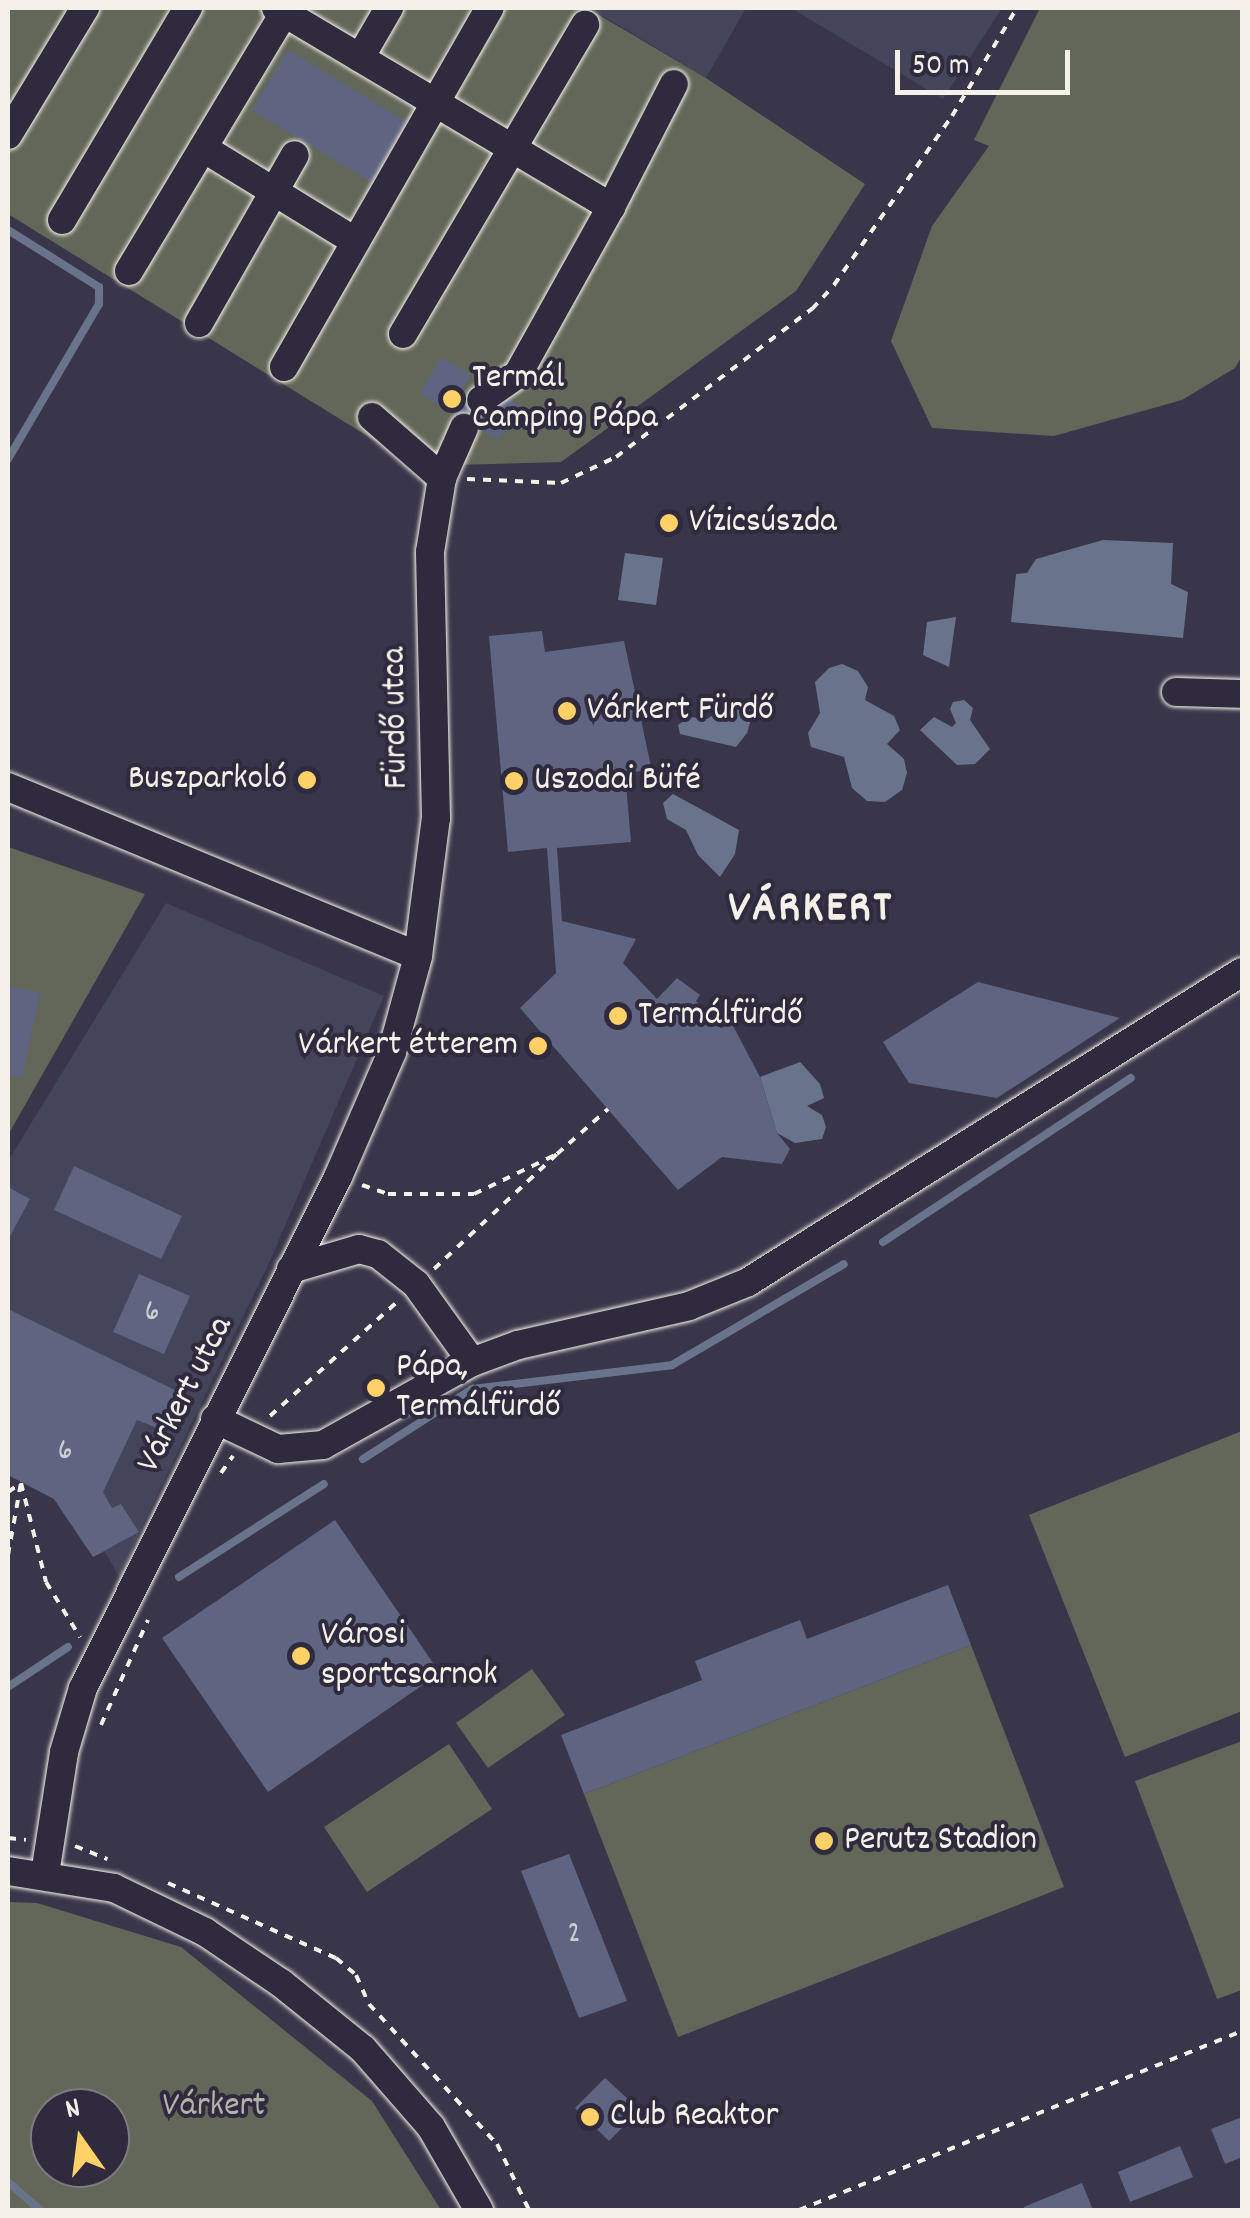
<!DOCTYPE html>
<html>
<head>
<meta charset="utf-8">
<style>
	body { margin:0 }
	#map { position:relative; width:1250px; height:2218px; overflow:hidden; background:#39364b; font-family:Dekko,sans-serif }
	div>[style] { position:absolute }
	.built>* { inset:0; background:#44445b }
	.green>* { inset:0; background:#626759 }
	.water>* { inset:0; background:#69748c }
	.stream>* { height:8px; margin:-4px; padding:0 4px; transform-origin:4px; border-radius:4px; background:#69748c }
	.building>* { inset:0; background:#5f6481 }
	.path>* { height:4px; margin-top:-2px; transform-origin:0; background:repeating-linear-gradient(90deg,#f4f1e8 0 8px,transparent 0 16px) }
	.roads { filter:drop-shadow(0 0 2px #f4f1e8) drop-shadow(0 0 2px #f4f1e8) }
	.minor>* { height:28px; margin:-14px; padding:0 14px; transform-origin:14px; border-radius:14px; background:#2f2a3d }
	.dots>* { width:28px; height:28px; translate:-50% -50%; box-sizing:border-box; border:5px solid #2f2a3d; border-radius:50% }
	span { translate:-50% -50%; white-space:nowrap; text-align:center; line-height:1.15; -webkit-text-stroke:8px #2f2a3d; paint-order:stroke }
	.number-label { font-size:30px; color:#cfcece }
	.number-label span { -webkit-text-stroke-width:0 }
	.poi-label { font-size:35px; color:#f4f1e8 }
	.left { translate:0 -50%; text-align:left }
	.right { translate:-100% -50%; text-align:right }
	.street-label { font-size:35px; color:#f4f1e8 }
	.park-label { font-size:35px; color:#b2b3a8 }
	.district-label { font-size:45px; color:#f4f1e8; font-weight:700; letter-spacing:2.5px }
	.frame { position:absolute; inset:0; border:10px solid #f4f1e8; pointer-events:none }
	.north { position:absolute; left:30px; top:2088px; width:100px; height:100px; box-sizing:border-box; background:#2f2a3d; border:2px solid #7e7a81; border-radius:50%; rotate:346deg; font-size:28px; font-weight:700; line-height:40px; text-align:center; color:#f4f1e8 }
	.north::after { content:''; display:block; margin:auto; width:35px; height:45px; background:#ffd166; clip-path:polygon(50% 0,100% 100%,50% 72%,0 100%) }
	.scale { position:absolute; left:895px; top:50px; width:175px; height:45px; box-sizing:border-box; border:5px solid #f4f1e8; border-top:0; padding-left:12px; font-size:30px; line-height:35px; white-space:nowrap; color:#f4f1e8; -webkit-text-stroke:8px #2f2a3d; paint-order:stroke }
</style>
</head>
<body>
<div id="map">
	<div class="built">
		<i style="clip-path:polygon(590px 8px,746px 8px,706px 78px)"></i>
		<i style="clip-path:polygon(791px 8px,1002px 8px,943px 99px)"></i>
		<i style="clip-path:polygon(166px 903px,384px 996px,269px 1263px,139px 1532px,121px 1580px,105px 1552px,93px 1557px,54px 1499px,8px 1475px,8px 1161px)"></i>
	</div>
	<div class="green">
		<i style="clip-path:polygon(8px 8px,587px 8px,706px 78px,865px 184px,796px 291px,561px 462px,416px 466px,8px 214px)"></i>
		<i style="clip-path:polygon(1040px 8px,1242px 8px,1242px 356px,1235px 368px,1182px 400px,1054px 436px,932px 428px,891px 341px,932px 226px,989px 146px,974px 140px)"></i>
		<i style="clip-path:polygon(8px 847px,145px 894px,8px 1135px)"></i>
		<i style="clip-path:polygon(1242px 1431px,1242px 1711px,1125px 1757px,1029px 1515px)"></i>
		<i style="clip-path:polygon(971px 1645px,1064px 1887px,678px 2037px,584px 1794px)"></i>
		<i style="clip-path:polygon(532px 1669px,565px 1715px,488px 1768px,456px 1723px)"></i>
		<i style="clip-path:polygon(1242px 1741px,1242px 1990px,1217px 1999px,1135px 1781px)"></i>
		<i style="clip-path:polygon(449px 1744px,492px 1809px,367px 1892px,324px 1827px)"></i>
		<i style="clip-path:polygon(evenodd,8px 1902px,37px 1903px,181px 1947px,372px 2101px,441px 2210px,8px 2210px,8px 1902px,50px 2108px,110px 2108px,110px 2168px,50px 2168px,50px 2108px)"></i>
	</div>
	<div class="water">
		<i style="clip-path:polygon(1103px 540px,1173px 543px,1171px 584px,1188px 592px,1183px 638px,1011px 622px,1016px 574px,1027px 573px,1036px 559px)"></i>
		<i style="clip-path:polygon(625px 553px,663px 558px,656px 605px,618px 600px)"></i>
		<i style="clip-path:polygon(956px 617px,949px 667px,923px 655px,927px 622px)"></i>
		<i style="clip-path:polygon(842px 664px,858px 671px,868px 687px,865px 700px,894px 716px,900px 730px,887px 744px,904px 759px,907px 773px,902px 790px,885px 802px,867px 801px,852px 788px,844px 757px,811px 747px,808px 733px,820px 713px,815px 682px,829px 668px)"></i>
		<i style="clip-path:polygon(964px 700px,973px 708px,970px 720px,990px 749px,975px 764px,957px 765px,920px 730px,934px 717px,952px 727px,956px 723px,950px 709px,953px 702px)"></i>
		<i style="clip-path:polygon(746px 707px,754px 710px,747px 733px,736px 747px,680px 734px,678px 725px,689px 717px,707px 719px,720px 711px)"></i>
		<i style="clip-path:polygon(673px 794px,739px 830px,735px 854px,720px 877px,698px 855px,686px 830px,667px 819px,663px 803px)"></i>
		<i style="clip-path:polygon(800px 1062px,820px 1084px,824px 1098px,807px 1106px,822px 1115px,826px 1127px,822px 1139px,795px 1143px,777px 1133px,760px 1077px)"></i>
	</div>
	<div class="stream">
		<i style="left:8px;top:230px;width:107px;rotate:32.1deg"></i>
		<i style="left:99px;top:287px;width:17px;rotate:90deg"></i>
		<i style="left:99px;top:304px;width:180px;rotate:120.4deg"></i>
		<i style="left:883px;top:1242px;width:297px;rotate:-33.5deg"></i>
		<i style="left:363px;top:1459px;width:130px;rotate:-32.7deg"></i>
		<i style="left:472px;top:1389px;width:201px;rotate:-6.8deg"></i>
		<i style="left:672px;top:1365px;width:199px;rotate:-30.4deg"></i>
		<i style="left:179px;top:1577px;width:172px;rotate:-32.7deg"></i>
		<i style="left:8px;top:1687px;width:72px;rotate:-33.7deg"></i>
		<i style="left:8px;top:2182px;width:43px;rotate:41.2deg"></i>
	</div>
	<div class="building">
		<i style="clip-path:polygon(288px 50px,407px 122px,371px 182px,252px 110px)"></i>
		<i style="clip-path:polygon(441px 357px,471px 375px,462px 391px,485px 404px,493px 390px,519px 405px,499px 440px,420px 394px)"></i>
		<i style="clip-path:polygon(542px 631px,545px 652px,624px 641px,652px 771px,625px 772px,631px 842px,557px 848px,562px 921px,636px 939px,623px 963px,657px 999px,677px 978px,700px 995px,696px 1001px,721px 1028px,732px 1024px,760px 1077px,777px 1133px,790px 1149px,782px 1164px,722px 1157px,678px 1190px,520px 1008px,556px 973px,547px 848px,508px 852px,489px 636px)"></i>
		<i style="clip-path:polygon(978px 982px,1120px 1018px,997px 1098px,909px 1083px,883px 1042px)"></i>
		<i style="clip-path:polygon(8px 986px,40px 993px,22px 1078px,8px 1075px)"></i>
		<i style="clip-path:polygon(74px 1166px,182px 1216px,161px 1259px,54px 1210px)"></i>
		<i style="clip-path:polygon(8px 1187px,30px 1199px,8px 1240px)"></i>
		<i style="clip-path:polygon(139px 1274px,190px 1296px,164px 1354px,113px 1332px)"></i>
		<i style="clip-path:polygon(8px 1309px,181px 1393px,162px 1430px,137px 1420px,103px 1492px,112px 1508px,121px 1504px,139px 1532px,93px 1557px,54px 1499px,8px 1475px)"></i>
		<i style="clip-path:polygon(335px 1520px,440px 1673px,268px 1792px,162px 1638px)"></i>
		<i style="clip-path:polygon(948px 1585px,971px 1645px,584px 1794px,561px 1735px,702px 1680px,695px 1661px,800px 1620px,807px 1639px)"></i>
		<i style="clip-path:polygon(569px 1854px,627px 2001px,579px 2018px,521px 1871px)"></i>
		<i style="clip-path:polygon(605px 2078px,640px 2110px,609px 2141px,575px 2108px)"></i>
		<i style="clip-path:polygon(1242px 2117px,1242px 2157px,1225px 2164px,1211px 2129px)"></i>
		<i style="clip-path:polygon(1180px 2146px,1193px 2177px,1130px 2202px,1118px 2172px)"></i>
		<i style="clip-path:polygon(1082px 2183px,1093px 2210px,1025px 2210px,1024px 2207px)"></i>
	</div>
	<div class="path">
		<i style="left:467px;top:479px;width:94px;rotate:2.4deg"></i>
		<i style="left:561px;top:483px;width:61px;rotate:-25.3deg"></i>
		<i style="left:616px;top:457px;width:246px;rotate:-37.1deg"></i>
		<i style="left:812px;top:309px;width:33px;rotate:-47deg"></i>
		<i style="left:834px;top:285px;width:206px;rotate:-55.1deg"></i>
		<i style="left:952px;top:116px;width:126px;rotate:-59deg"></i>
		<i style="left:362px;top:1185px;width:28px;rotate:19deg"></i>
		<i style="left:388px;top:1194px;width:86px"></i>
		<i style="left:474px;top:1194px;width:92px;rotate:-25.7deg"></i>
		<i style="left:557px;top:1154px;width:68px;rotate:-41.4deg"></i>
		<i style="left:434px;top:1269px;width:168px;rotate:-43.1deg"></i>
		<i style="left:270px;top:1416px;width:171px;rotate:-41.9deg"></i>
		<i style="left:221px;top:1473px;width:21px;rotate:-55deg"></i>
		<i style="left:8px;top:1492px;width:16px;rotate:-35deg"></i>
		<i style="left:8px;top:1555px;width:73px;rotate:-79.8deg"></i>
		<i style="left:21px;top:1483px;width:102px;rotate:75.8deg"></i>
		<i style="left:46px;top:1582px;width:65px;rotate:58.3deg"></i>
		<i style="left:101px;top:1725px;width:115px;rotate:-65.9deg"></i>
		<i style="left:8px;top:1838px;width:18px;rotate:6deg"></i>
		<i style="left:75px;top:1846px;width:35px;rotate:22deg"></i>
		<i style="left:168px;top:1883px;width:184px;rotate:24.1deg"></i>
		<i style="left:336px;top:1958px;width:26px;rotate:40deg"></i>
		<i style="left:356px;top:1975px;width:32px;rotate:66deg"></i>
		<i style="left:369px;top:2004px;width:190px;rotate:47.6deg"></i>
		<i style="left:497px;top:2144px;width:73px;rotate:64.1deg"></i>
		<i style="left:799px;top:2210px;width:478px;rotate:-22deg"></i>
	</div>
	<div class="roads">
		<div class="minor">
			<i style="left:276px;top:8px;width:390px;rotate:30.7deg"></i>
			<i style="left:611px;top:207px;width:191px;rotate:119.1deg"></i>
			<i style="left:518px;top:374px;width:45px;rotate:144.9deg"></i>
			<i style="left:360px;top:58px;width:58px;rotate:-59.9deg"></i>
			<i style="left:8px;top:135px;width:149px;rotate:-58.8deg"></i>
			<i style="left:203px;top:148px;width:178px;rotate:31.5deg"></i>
			<i style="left:611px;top:207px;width:138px;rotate:-62.9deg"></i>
			<i style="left:62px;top:220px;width:247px;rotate:-59.3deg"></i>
			<i style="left:129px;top:271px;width:307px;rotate:-59deg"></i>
			<i style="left:199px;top:323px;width:193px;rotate:-60.3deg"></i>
			<i style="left:403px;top:334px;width:359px;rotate:-59.5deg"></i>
			<i style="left:284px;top:367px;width:414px;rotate:-60.2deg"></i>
			<i style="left:372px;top:417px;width:93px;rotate:41.1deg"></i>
			<i style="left:1176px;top:692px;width:66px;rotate:1.7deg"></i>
			<i style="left:8px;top:787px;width:443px;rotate:22.4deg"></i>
			<i style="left:291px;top:1269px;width:71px;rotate:-16.4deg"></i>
			<i style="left:359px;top:1249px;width:20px;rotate:15deg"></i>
			<i style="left:378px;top:1254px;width:48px;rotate:38.3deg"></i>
			<i style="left:416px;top:1284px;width:96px;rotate:54.3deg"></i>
			<i style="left:215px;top:1419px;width:70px;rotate:25.5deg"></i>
			<i style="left:278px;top:1449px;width:45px;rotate:-5.1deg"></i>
			<i style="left:323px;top:1445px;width:171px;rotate:-29.1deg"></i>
			<i style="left:472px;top:1362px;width:49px;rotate:-20.3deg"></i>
			<i style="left:518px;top:1345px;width:175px;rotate:-12.8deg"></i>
			<i style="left:689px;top:1306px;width:64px;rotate:-22.1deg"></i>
			<i style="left:748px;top:1282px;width:583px;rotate:-32.11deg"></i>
			<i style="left:8px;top:1871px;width:107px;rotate:9.1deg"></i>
			<i style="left:114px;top:1888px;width:101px;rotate:25.8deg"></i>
			<i style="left:205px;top:1932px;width:92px;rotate:33.9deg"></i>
			<i style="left:281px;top:1983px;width:105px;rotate:38.8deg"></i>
			<i style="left:363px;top:2049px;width:103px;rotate:48.9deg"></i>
			<i style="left:431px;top:2127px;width:96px;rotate:60deg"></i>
			<i style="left:45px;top:1874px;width:123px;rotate:-81.1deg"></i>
			<i style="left:64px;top:1752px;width:67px;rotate:-73.5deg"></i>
			<i style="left:83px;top:1688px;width:571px;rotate:-63.48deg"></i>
			<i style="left:338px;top:1177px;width:136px;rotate:-66.6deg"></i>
			<i style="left:392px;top:1052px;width:99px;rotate:-74.8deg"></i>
			<i style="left:418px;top:956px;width:139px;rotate:-82.6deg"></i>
			<i style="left:436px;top:818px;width:266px;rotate:-91.3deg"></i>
			<i style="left:430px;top:552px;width:75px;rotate:-80.8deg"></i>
			<i style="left:442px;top:478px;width:55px;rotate:-66.3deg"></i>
		</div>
	</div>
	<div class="dots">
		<i style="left:452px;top:399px;background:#ffd166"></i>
		<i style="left:669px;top:523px;background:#ffd166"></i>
		<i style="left:567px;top:711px;background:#ffd166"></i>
		<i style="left:307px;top:780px;background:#ffd166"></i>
		<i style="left:514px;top:781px;background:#ffd166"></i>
		<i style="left:618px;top:1016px;background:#ffd166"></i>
		<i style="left:538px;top:1046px;background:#ffd166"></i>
		<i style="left:376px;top:1388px;background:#ffd166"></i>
		<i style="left:301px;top:1656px;background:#ffd166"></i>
		<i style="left:824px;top:1841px;background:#ffd166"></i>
		<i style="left:590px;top:2117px;background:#ffd166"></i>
	</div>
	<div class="number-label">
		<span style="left:152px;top:1314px">6</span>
		<span style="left:65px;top:1453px">6</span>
		<span style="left:574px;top:1936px">2</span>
	</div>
	<div class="poi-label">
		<span class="left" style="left:472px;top:399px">Termál<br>Camping Pápa</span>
		<span class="left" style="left:689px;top:523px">Vízicsúszda</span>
		<span class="left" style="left:587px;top:711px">Várkert Fürdő</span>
		<span class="right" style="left:287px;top:780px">Buszparkoló</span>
		<span class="left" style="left:534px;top:781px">Uszodai Büfé</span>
		<span class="left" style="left:638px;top:1016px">Termálfürdő</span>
		<span class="right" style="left:518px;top:1046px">Várkert étterem</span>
		<span class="left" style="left:396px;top:1388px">Pápa,<br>Termálfürdő</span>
		<span class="left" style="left:321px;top:1656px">Városi<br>sportcsarnok</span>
		<span class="left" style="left:844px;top:1841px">Perutz Stadion</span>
		<span class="left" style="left:610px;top:2117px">Club Reaktor</span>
	</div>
	<div class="street-label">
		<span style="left:397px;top:718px;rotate:-91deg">Fürdő utca</span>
		<span style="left:186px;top:1395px;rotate:-63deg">Várkert utca</span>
	</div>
	<div class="park-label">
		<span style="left:214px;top:2107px">Várkert</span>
	</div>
	<div class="district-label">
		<span style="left:811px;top:911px">VÁRKERT</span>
	</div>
	<div class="frame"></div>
	<div class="north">N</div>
	<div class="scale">50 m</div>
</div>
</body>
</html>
